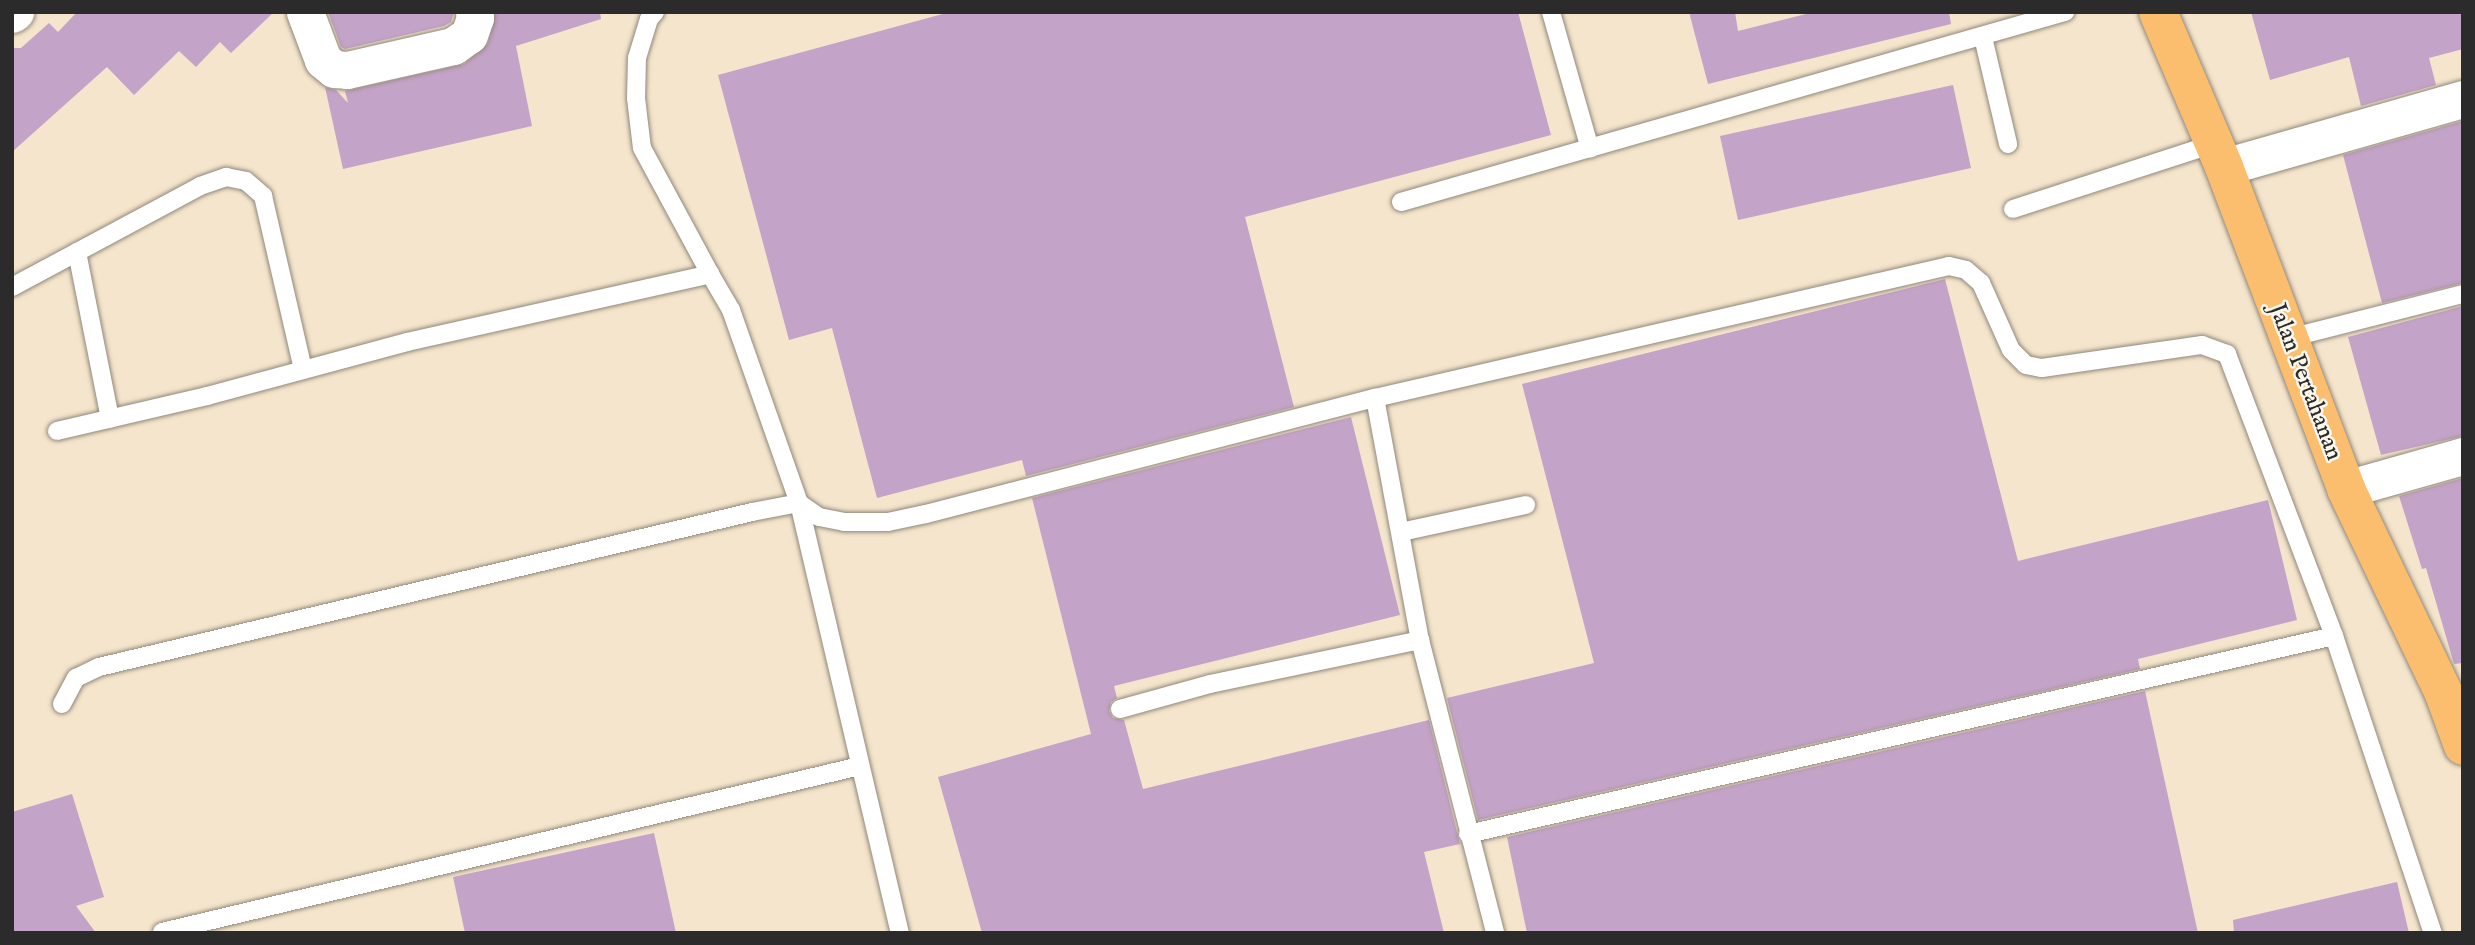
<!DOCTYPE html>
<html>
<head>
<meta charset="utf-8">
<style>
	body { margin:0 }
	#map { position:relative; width:2475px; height:945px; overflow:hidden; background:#f5e5cc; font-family:"IM FELL English",serif }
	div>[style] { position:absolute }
	.building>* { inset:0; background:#c4a3c8 }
	.roads { filter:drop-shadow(0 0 2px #90887c) drop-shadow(0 0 2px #90887c) }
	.service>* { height:18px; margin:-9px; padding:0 9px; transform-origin:9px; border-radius:9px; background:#fff }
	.minor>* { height:37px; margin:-18.5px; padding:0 18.5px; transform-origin:18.5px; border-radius:18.5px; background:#fff }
	.primary>* { height:38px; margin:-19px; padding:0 19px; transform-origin:19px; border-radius:19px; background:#fbbe6e }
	span { translate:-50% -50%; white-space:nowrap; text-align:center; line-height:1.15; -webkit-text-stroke:5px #fbf7ec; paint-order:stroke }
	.street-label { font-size:24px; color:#2b2b2b }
	.frame { position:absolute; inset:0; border:14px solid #2b2b2b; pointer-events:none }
</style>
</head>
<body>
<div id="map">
	<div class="building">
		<i style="clip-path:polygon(77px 12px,274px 12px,231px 53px,220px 42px,196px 67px,179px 51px,134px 95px,107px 67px,12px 152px,12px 48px,21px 48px,49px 23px,58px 32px)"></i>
		<i style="clip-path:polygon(328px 12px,454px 12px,451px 22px,444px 26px,345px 49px,341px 47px)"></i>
		<i style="clip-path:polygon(495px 12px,600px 12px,601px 19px,516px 46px,532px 126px,343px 169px,325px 87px,336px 90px,348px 103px,345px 91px,464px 64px,488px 43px)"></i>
		<i style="clip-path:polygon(950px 12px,1518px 12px,1551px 135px,1245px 217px,1294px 407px,1026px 476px,1022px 460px,877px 498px,832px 328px,789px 340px,718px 75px)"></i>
		<i style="clip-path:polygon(1689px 12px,1735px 12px,1738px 31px,1814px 12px,1949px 12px,1951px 24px,1708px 84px)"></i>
		<i style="clip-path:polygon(2251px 12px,2463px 12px,2463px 49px,2429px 58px,2436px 85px,2361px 106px,2349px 57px,2270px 80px)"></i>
		<i style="clip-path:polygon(1953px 85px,1971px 168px,1738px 220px,1720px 136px)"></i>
		<i style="clip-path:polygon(2463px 121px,2463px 283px,2382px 303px,2343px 155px)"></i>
		<i style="clip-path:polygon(1945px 279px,2018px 561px,2268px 500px,2297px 620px,2138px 659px,2140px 669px,1478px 820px,1447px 698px,1594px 663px,1522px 384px)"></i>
		<i style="clip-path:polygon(2463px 306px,2463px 436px,2381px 455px,2348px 337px)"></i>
		<i style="clip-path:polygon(1351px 417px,1400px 615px,1114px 686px,1117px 698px,1111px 702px,1109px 711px,1113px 718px,1124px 720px,1143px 789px,1429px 720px,1460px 844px,1424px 852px,1444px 933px,982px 933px,938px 777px,1091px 734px,1032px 498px)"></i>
		<i style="clip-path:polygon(2463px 478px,2463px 663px,2454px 664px,2426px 568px,2422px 569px,2399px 496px)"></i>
		<i style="clip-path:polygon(2145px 691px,2198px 933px,1527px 933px,1507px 837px)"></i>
		<i style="clip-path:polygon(72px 794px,104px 897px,76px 906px,96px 933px,12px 933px,12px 812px)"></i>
		<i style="clip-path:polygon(654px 833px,676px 933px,465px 933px,453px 877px)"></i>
		<i style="clip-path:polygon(2397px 882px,2409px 933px,2234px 933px,2233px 920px)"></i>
	</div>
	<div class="roads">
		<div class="service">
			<i style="left:655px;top:12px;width:9px;rotate:131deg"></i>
			<i style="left:649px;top:19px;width:41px;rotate:107.1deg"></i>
			<i style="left:637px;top:58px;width:40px;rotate:91.4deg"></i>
			<i style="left:636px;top:98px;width:50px;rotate:83.2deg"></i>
			<i style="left:642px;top:148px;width:143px;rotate:61.6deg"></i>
			<i style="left:1551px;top:12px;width:142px;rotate:74.1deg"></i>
			<i style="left:1983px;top:37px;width:110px;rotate:76.8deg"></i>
			<i style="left:1401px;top:202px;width:691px;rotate:-15.97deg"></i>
			<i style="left:2013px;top:209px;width:210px;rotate:-18deg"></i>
			<i style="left:77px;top:252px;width:170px;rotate:78.8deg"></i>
			<i style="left:12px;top:287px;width:213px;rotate:-28.2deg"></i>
			<i style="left:200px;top:186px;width:28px;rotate:-19deg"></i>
			<i style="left:226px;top:177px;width:20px;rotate:11deg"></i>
			<i style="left:246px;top:181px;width:23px;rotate:41deg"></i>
			<i style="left:263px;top:196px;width:178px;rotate:77deg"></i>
			<i style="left:2289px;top:338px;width:179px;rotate:-14.2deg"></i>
			<i style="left:1375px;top:398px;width:246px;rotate:79.5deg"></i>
			<i style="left:1420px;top:640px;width:302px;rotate:75.6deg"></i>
			<i style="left:57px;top:431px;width:154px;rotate:-13.1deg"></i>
			<i style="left:207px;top:396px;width:207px;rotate:-15.1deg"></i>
			<i style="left:407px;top:342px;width:311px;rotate:-12.6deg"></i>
			<i style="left:710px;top:274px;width:42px;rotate:59.7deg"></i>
			<i style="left:731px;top:310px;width:205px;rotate:70.6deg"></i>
			<i style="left:799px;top:503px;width:442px;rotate:76.8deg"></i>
			<i style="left:1401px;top:532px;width:128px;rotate:-12.2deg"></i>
			<i style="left:62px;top:704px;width:30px;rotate:-62deg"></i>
			<i style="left:76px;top:678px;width:25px;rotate:-26deg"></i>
			<i style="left:99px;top:667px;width:671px;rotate:-13.35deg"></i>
			<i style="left:752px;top:512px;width:48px;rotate:-10.8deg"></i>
			<i style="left:799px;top:503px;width:24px;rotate:35deg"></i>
			<i style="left:819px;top:517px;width:25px;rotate:11deg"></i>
			<i style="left:844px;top:522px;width:44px"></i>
			<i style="left:888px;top:522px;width:39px;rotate:-12deg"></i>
			<i style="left:926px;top:514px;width:464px;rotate:-14.5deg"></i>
			<i style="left:1375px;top:398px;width:589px;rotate:-12.95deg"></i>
			<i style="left:1949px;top:266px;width:17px;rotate:13deg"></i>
			<i style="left:1966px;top:270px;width:20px;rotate:41deg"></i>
			<i style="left:1981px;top:283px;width:73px;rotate:65.9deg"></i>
			<i style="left:2011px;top:350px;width:21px;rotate:45deg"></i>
			<i style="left:2026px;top:365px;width:16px;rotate:11deg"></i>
			<i style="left:2042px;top:368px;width:162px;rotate:-8.2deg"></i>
			<i style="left:2202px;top:345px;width:27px;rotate:20deg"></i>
			<i style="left:2227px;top:354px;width:302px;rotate:69.2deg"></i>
			<i style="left:2334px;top:636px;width:313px;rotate:71.6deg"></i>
			<i style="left:1120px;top:709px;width:93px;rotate:-15.5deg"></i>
			<i style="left:1210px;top:684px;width:215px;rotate:-11.8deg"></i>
			<i style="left:1468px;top:834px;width:888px;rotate:-12.88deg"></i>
			<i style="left:162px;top:932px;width:717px;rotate:-13.38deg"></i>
		</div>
		<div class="minor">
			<i style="left:305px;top:12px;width:51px;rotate:69.4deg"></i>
			<i style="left:323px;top:60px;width:14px;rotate:39deg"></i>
			<i style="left:334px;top:69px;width:13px;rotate:4deg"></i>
			<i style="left:347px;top:70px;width:109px;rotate:-12.8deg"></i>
			<i style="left:453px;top:46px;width:19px;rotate:-35deg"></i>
			<i style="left:469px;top:35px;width:18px;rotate:-71deg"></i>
			<i style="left:475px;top:18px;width:6px;rotate:-99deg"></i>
			<i style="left:12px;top:14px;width:4px;rotate:-34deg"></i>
			<i style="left:2224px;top:167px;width:248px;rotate:-15.9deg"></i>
			<i style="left:2346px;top:489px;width:122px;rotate:-15.8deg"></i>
		</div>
		<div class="primary">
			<i style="left:2158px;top:12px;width:168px;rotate:66.9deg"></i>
			<i style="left:2224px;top:167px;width:344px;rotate:69.2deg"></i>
			<i style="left:2346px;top:489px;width:227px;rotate:64.4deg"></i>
			<i style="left:2444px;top:694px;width:55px;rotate:69.9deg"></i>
		</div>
	</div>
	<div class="street-label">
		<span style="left:2305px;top:382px;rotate:69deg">Jalan Pertahanan</span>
	</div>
	<div class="frame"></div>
</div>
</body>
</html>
